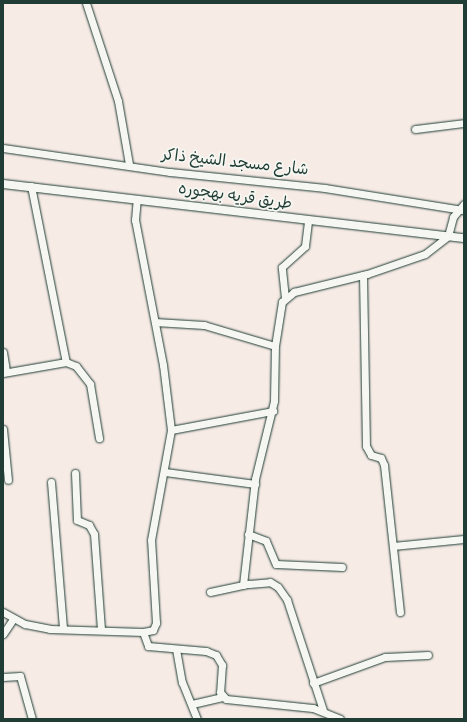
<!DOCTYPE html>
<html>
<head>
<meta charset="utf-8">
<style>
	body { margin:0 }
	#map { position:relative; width:467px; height:722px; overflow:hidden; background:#f7ebe6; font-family:Dekko,"Playpen Sans Arabic",sans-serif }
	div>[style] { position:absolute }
	.roads { filter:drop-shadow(0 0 1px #1f3d34) drop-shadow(0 0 1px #1f3d34) }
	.minor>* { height:7px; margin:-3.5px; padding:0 3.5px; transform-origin:3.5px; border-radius:3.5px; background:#f6f6f2 }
	.tertiary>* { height:8px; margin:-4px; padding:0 4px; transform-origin:4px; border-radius:4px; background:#f6f6f2 }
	span { translate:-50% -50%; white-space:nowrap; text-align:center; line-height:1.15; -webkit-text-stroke:3.5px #f6f6f2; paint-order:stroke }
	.street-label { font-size:16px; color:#1f3d34 }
	.frame { position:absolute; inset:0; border:4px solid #1f3d34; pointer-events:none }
</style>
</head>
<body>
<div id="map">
	<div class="roads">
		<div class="minor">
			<i style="left:86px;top:3px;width:103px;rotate:71.9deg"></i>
			<i style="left:118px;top:101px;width:64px;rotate:80.1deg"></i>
			<i style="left:415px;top:129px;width:49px;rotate:-7deg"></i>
			<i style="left:3px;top:148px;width:169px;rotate:8.2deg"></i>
			<i style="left:170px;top:172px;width:156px;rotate:5.9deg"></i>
			<i style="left:325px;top:188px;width:139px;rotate:9.1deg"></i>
			<i style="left:31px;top:186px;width:179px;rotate:78.8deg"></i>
			<i style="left:66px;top:362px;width:11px;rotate:22deg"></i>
			<i style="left:76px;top:366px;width:23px;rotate:52deg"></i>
			<i style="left:90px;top:384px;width:55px;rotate:80.5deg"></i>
			<i style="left:363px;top:275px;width:171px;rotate:89deg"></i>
			<i style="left:366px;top:446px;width:10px;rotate:61deg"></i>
			<i style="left:371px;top:455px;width:10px;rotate:17deg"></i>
			<i style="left:381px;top:458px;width:8px;rotate:67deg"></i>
			<i style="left:384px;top:465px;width:148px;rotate:83.8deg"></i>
			<i style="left:285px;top:298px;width:31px;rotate:-96deg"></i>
			<i style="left:282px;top:267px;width:31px;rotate:-42deg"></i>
			<i style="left:305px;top:246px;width:25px;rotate:-83deg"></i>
			<i style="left:155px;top:322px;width:49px;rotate:3.5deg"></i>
			<i style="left:204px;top:325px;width:74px;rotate:16.5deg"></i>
			<i style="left:3px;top:352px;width:20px;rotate:81deg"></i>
			<i style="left:3px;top:373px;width:64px;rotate:-9.9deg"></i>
			<i style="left:3px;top:429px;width:51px;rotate:84.4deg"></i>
			<i style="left:171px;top:430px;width:104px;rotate:-10.6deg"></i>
			<i style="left:165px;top:472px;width:91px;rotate:7.6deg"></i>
			<i style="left:75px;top:473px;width:47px;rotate:87.6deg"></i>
			<i style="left:77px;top:520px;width:13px;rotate:23deg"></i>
			<i style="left:89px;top:525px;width:10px;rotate:61deg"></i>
			<i style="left:94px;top:534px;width:96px;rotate:85.8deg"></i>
			<i style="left:51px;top:482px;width:147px;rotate:85.3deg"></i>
			<i style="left:248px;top:534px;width:19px;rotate:21deg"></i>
			<i style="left:266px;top:541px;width:25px;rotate:67deg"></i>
			<i style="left:276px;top:564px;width:66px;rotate:2.6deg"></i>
			<i style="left:393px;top:546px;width:71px;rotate:-5.6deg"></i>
			<i style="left:243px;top:585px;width:107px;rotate:-83.5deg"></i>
			<i style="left:255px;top:479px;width:80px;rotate:-76.3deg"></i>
			<i style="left:274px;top:401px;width:55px;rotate:-89deg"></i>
			<i style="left:275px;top:346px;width:45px;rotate:-81deg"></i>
			<i style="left:282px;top:302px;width:16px;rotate:-40deg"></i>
			<i style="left:294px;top:292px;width:75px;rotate:-13.9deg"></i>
			<i style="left:367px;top:274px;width:61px;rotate:-19deg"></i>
			<i style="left:425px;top:254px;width:29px;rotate:-38deg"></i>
			<i style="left:448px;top:236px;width:20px;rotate:-75deg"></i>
			<i style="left:453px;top:217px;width:17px;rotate:-50deg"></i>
			<i style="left:210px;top:592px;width:40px;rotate:-12deg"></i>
			<i style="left:249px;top:584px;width:21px;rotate:-5deg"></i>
			<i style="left:270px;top:582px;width:9px;rotate:32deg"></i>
			<i style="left:278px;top:587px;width:16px;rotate:55deg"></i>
			<i style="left:287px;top:600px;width:116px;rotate:71.9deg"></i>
			<i style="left:3px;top:612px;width:25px;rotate:29deg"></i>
			<i style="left:25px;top:624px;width:25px;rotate:11deg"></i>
			<i style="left:50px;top:629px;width:93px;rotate:1.8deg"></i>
			<i style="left:143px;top:632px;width:10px;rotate:-11deg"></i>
			<i style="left:153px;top:630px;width:8px;rotate:-67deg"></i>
			<i style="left:156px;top:623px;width:83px;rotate:-93.4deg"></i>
			<i style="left:151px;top:540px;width:112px;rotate:-79.7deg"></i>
			<i style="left:171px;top:430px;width:65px;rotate:-97deg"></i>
			<i style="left:163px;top:365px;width:148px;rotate:-100.9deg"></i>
			<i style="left:135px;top:220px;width:21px;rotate:-85deg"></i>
			<i style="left:143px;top:632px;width:15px;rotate:70deg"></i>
			<i style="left:148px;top:646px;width:58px;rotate:4.9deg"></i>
			<i style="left:206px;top:651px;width:11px;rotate:22deg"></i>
			<i style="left:216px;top:655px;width:12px;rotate:59deg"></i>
			<i style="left:222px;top:665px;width:27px;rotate:94deg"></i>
			<i style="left:220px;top:692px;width:9px;rotate:49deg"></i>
			<i style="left:226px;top:699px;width:87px;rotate:5.9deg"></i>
			<i style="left:313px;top:708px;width:29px;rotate:22deg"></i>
			<i style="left:3px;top:634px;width:18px;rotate:-56deg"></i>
			<i style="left:176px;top:649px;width:34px;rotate:80deg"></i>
			<i style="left:182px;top:682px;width:40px;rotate:68deg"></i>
			<i style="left:3px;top:677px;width:17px;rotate:-3deg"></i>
			<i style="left:20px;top:676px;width:45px;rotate:74.4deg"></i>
			<i style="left:313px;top:683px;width:77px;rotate:-19.9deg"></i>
			<i style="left:385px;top:657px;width:43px;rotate:-2.7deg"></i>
			<i style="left:192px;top:704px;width:31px;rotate:-13deg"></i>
		</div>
		<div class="tertiary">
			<i style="left:3px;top:184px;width:464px;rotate:6.7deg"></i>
		</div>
	</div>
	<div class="street-label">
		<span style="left:235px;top:164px;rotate:6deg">شارع مسجد الشيخ ذاكر</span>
		<span style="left:235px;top:198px;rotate:8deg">طريق قريه بهجوره</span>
	</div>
	<div class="frame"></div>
</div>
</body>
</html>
